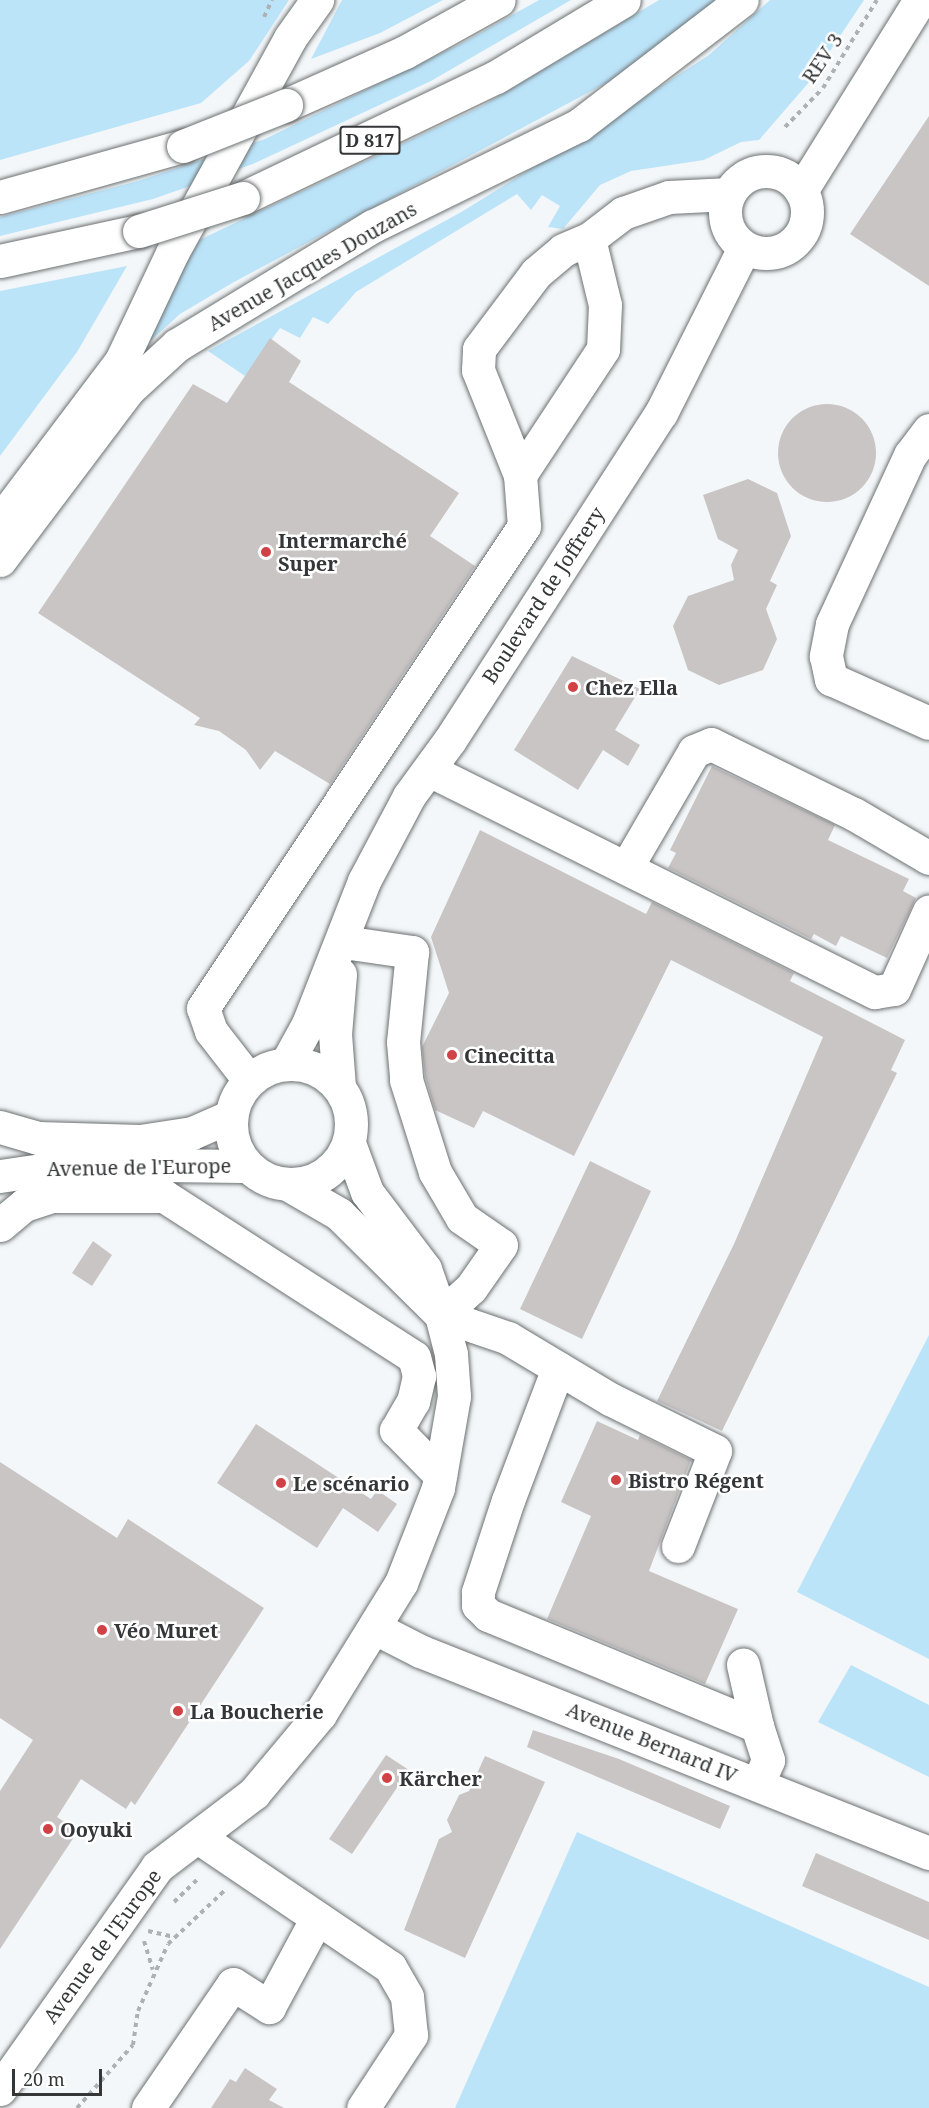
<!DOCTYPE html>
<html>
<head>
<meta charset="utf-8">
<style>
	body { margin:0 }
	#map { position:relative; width:929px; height:2108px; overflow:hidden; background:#f3f7f9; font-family:"Noto Serif",serif }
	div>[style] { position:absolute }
	.green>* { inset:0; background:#bce4f9 }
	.building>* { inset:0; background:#cac5c5 }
	.round { border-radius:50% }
	.path>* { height:4px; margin-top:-2px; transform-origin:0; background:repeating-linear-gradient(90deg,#aeb1b3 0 4.5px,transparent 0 9px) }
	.roads { filter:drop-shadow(0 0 2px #6d7172) drop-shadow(0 0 2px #6d7172) }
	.minor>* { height:33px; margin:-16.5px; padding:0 16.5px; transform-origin:16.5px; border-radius:16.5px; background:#fff }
	.minor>.ring { margin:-16.5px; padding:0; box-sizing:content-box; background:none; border:33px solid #fff; border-radius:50% }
	.major>* { height:33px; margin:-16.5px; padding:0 16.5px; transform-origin:16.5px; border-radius:16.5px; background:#fff }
	.bridges { filter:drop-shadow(0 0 2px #6d7172) drop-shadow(0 0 2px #6d7172) }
	.major-bridge>* { height:33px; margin:-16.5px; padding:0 16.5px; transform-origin:16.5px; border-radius:16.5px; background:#fff }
	.dots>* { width:16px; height:16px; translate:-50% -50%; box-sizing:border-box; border:3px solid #fff; border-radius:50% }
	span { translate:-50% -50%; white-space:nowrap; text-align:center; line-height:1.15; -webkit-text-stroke:5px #fff; paint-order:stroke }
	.shield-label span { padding:2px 4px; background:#fff; border:2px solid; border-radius:4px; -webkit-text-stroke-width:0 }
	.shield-label { font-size:18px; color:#353637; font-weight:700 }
	.street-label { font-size:20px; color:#353637 }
	.poi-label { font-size:20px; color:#353637; font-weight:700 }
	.left { translate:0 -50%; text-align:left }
	.scale { position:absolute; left:12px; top:2069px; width:90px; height:27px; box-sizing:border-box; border:3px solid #353637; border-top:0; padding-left:8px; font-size:18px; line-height:21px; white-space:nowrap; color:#353637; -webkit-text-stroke:4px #fff; paint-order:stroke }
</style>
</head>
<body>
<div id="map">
	<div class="green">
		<i style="clip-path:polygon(0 0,289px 0,249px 61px,201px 103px,0 160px)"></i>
		<i style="clip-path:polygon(342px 0,443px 0,380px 33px,311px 59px)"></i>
		<i style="clip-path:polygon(539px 0,571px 0,431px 81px,253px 164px,153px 199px,0 236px,0 217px,138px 181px,265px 139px,464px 42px)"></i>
		<i style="clip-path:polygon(659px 0,723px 0,623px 74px,234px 282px,180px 314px,146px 345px,195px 242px,482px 106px)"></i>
		<i style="clip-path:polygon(770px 0,864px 0,810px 81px,759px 140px,741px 142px,704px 160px,631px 171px,600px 185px,563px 229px,548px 227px,560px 206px,542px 195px,531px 210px,517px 194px,356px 292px,328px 324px,313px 317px,300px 338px,280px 328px,245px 376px,208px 351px,463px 211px,606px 122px,709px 55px)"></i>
		<i style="clip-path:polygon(127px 266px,77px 352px,0 456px,0 291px)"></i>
		<i style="clip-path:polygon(929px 1335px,929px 1659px,797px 1592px)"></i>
		<i style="clip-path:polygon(851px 1665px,929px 1705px,929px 1777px,818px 1722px)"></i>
		<i style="clip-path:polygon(577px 1832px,929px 1987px,929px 2108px,455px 2108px)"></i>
	</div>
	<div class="building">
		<i style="clip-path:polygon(929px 116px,929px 286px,850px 234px)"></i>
		<i style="clip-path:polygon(270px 338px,301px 361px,289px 382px,459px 493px,430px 536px,475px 566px,330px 784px,275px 751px,260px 770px,246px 750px,219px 731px,194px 725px,200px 718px,38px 613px,193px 384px,227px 403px)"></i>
		<i class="round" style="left:778px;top:404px;width:98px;height:98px"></i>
		<i style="clip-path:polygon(748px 479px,777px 493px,791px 536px,770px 581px,777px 585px,766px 609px,777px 639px,763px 670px,719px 685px,688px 670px,673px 626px,688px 596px,734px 580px,731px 565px,738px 550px,718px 539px,703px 495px)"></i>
		<i style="clip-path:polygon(572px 656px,640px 689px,615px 730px,640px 745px,628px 766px,603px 750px,578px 790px,514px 750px)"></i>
		<i style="clip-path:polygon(712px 766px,835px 825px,828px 840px,909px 879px,903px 891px,916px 898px,887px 958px,841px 936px,836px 946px,814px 934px,811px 939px,668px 868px,676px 853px,670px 850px)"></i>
		<i style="clip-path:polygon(480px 830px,646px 914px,652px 902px,794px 973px,790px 981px,905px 1040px,891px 1070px,897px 1073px,722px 1431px,657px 1401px,734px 1244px,823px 1037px,671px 960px,574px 1156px,483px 1111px,474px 1128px,435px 1110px,425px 1076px,422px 1047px,449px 993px,431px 937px)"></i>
		<i style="clip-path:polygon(590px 1161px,651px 1191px,582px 1339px,520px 1309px)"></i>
		<i style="clip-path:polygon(93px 1241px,112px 1255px,92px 1286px,72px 1273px)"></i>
		<i style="clip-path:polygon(597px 1421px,638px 1440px,640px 1435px,691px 1460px,649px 1571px,738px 1609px,705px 1684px,547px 1619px,591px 1516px,561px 1502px)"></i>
		<i style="clip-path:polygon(256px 1424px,371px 1499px,377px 1490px,397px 1504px,378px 1532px,343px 1508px,317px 1548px,217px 1483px)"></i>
		<i style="clip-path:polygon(0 1462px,117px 1538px,128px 1519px,264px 1608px,135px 1805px,131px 1801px,126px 1809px,81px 1779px,57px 1817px,78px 1831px,0 1949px,0 1791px,33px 1740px,0 1718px)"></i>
		<i style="clip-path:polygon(533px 1730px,619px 1759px,730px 1806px,720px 1829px,527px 1747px)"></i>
		<i style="clip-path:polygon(386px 1755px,409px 1770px,352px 1854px,329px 1839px)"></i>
		<i style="clip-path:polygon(485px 1756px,545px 1782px,465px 1958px,404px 1930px,439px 1839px,452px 1832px,447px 1820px,459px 1795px,469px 1791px)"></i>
		<i style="clip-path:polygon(816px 1853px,929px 1902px,929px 1940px,802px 1886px)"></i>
		<i style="clip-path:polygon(245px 2068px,277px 2089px,269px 2100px,284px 2108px,211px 2108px,230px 2079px,236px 2082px)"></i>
	</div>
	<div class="path">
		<i style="left:264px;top:17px;width:19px;rotate:-65deg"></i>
		<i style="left:785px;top:127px;width:54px;rotate:-45.7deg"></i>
		<i style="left:823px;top:88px;width:103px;rotate:-58.5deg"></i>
		<i style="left:174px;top:1902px;width:32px;rotate:-44deg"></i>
		<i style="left:148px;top:1931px;width:27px;rotate:13deg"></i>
		<i style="left:144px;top:1941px;width:30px;rotate:73deg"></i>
		<i style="left:77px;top:2108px;width:84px;rotate:-48.4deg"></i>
		<i style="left:133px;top:2045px;width:34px;rotate:-82deg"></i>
		<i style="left:138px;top:2011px;width:73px;rotate:-65.9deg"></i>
		<i style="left:168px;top:1944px;width:77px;rotate:-43.4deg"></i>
	</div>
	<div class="roads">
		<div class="minor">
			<i class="ring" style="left:725px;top:171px;width:49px;height:49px"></i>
			<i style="left:801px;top:191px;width:225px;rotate:-58.1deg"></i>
			<i style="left:929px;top:430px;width:31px;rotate:127deg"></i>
			<i style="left:910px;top:455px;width:186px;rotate:114.8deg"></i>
			<i style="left:832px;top:624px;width:33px;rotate:101deg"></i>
			<i style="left:826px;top:656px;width:24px;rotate:78deg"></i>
			<i style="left:831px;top:679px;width:107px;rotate:24.2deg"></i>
			<i style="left:520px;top:475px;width:113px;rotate:-111.8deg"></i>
			<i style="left:478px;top:370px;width:21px;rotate:-87deg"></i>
			<i style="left:479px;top:349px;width:95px;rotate:-53.1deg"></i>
			<i style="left:536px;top:273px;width:35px;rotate:-40deg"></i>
			<i style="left:563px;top:250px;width:28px;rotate:-23deg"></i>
			<i style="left:429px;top:770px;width:498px;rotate:26.5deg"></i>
			<i style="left:875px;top:992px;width:19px;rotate:-9deg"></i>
			<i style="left:894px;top:989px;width:85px;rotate:-65.8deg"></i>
			<i style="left:626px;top:868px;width:135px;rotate:-59.8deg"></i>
			<i style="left:694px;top:751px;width:18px;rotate:-22deg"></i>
			<i style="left:711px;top:744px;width:159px;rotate:26.1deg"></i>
			<i style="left:854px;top:814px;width:87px;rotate:30.4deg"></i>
			<i style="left:343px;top:942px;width:70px;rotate:8.2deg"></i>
			<i style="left:412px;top:952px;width:90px;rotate:95.7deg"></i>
			<i style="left:403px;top:1042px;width:38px;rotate:85deg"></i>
			<i style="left:406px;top:1080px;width:96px;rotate:72.5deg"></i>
			<i style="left:435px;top:1172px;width:53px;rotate:59.6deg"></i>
			<i style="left:462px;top:1218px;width:47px;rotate:34.7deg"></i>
			<i style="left:501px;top:1245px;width:52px;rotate:124.9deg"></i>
			<i style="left:471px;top:1288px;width:40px;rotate:138deg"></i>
			<i class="ring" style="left:231px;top:1064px;width:87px;height:87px"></i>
			<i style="left:286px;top:1064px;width:46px;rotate:-61.2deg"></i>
			<i style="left:308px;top:1024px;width:154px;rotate:-68.6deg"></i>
			<i style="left:364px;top:881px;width:96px;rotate:-62.1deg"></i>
			<i style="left:409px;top:796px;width:69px;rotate:-53.8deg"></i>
			<i style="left:450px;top:740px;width:389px;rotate:-57.2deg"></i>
			<i style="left:661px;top:413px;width:185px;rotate:-63.3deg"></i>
			<i style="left:249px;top:1080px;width:62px;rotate:-127.8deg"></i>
			<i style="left:211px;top:1031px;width:24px;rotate:-109deg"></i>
			<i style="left:203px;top:1008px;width:579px;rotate:-56.34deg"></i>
			<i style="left:524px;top:526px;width:51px;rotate:-94.5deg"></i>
			<i style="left:520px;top:475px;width:151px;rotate:-56.6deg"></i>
			<i style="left:603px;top:349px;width:44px;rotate:-87.4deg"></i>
			<i style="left:605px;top:305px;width:68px;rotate:-103.6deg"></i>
			<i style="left:589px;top:239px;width:43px;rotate:-37.4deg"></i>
			<i style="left:623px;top:213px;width:49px;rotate:-19.2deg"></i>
			<i style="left:669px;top:197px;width:60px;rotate:-2.9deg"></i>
			<i style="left:339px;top:1087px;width:53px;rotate:-94.3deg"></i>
			<i style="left:335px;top:1034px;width:60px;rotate:-85.2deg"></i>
			<i style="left:0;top:1127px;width:40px;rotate:16deg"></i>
			<i style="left:38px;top:1138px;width:102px;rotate:1.7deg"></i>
			<i style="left:140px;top:1141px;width:53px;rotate:-8.7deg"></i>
			<i style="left:192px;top:1133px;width:43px;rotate:-23.6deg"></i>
			<i style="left:0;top:1176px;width:83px;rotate:-8.3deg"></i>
			<i style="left:82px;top:1164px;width:161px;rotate:0.7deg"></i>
			<i style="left:289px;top:1185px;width:58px;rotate:30.1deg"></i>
			<i style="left:339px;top:1214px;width:144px;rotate:44.7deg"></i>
			<i style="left:441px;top:1315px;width:71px;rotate:18.9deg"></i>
			<i style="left:508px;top:1338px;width:119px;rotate:30.9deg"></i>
			<i style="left:610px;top:1399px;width:117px;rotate:26.3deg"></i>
			<i style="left:715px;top:1451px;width:102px;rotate:111.3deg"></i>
			<i style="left:0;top:1225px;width:31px;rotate:-40deg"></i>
			<i style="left:24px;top:1205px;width:29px;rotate:-18deg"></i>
			<i style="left:52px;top:1196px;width:112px"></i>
			<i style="left:164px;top:1196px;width:297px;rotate:32.8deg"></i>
			<i style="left:414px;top:1357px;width:20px;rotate:75deg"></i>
			<i style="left:419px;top:1376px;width:26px;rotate:103deg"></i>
			<i style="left:413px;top:1401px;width:34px;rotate:120deg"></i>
			<i style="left:396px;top:1430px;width:63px;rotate:45.6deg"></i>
			<i style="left:558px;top:1368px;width:141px;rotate:110.7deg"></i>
			<i style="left:508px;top:1500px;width:97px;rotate:108.1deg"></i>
			<i style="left:478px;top:1592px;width:13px;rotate:90deg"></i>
			<i style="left:478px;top:1605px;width:14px;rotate:45deg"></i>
			<i style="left:488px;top:1615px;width:291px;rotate:22.4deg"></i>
			<i style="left:757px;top:1726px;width:63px;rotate:-102.9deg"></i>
			<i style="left:377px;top:1629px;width:48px;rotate:27.1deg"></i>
			<i style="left:420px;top:1651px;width:548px;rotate:21.65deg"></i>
			<i style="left:757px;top:1726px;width:36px;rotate:72deg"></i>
			<i style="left:768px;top:1760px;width:26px;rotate:113deg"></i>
			<i style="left:198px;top:1837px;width:232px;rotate:34.1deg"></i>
			<i style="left:390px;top:1967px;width:34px;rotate:60deg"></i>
			<i style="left:407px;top:1997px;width:38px;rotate:84deg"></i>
			<i style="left:411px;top:2035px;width:87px;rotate:123.3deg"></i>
			<i style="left:0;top:2089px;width:272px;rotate:-54.7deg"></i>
			<i style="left:157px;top:1867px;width:122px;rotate:-37.3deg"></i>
			<i style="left:254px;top:1793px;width:103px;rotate:-50.1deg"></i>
			<i style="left:320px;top:1714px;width:154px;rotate:-58.3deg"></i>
			<i style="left:401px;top:1583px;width:102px;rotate:-68.7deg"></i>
			<i style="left:438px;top:1488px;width:93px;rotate:-80.1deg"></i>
			<i style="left:454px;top:1396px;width:42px;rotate:-94.1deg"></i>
			<i style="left:451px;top:1354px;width:40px;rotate:-104.4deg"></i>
			<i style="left:441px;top:1315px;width:49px;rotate:-109.2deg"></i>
			<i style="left:425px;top:1269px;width:96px;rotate:-127deg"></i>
			<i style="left:367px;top:1192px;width:52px;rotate:-110.2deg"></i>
			<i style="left:148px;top:2108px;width:150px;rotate:-55.6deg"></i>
			<i style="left:233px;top:1984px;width:43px;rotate:32.6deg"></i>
			<i style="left:269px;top:2007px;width:101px;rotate:-61.7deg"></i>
		</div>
		<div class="major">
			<i style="left:286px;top:105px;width:130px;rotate:-24deg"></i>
			<i style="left:405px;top:52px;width:107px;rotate:-29deg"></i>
			<i style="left:0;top:197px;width:190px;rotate:-15.6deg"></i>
			<i style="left:243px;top:198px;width:280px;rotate:-25.6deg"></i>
			<i style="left:496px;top:77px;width:149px;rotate:-31deg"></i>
			<i style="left:0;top:261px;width:142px;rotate:-12.2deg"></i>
			<i style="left:0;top:521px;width:201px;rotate:-52.9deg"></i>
			<i style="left:121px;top:361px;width:119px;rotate:-64.7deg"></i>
			<i style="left:172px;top:253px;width:245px;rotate:-61.2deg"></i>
			<i style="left:290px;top:38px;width:47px;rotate:-54.6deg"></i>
			<i style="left:0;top:560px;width:214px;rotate:-53deg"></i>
			<i style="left:129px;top:389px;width:65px;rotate:-42.5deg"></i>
			<i style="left:177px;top:345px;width:229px;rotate:-31.3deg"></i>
			<i style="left:373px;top:226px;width:229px;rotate:-26.1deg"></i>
			<i style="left:579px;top:125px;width:205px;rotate:-37.5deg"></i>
		</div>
	</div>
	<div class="bridges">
		<div class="major-bridge">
			<i style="left:183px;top:146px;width:111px;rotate:-21.7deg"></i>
			<i style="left:139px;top:231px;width:109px;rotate:-17.6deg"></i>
		</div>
	</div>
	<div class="dots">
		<i style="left:266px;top:552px;background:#d14246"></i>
		<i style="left:573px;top:687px;background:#d14246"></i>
		<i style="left:452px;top:1055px;background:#d14246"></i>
		<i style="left:616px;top:1480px;background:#d14246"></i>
		<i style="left:281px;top:1483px;background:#d14246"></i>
		<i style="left:102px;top:1630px;background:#d14246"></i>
		<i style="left:178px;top:1711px;background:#d14246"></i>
		<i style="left:387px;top:1778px;background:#d14246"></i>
		<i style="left:48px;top:1829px;background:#d14246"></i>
	</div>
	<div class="shield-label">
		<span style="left:370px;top:140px">D 817</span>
	</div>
	<div class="street-label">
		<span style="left:822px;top:58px;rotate:-56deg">REV 3</span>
		<span style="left:312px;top:266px;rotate:-30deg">Avenue Jacques Douzans</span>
		<span style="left:543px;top:595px;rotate:-57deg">Boulevard de Joffrery</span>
		<span style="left:139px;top:1167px;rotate:-1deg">Avenue de l'Europe</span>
		<span style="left:652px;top:1742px;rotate:22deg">Avenue Bernard IV</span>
		<span style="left:102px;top:1946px;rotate:-54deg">Avenue de l'Europe</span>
	</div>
	<div class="poi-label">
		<span class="left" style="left:278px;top:552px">Intermarché<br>Super</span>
		<span class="left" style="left:585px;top:687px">Chez Ella</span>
		<span class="left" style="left:464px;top:1055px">Cinecitta</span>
		<span class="left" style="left:628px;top:1480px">Bistro Régent</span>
		<span class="left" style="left:293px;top:1483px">Le scénario</span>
		<span class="left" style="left:114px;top:1630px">Véo Muret</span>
		<span class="left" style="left:190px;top:1711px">La Boucherie</span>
		<span class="left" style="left:399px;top:1778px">Kärcher</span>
		<span class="left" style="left:60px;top:1829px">Ooyuki</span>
	</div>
	<div class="scale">20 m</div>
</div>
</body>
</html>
